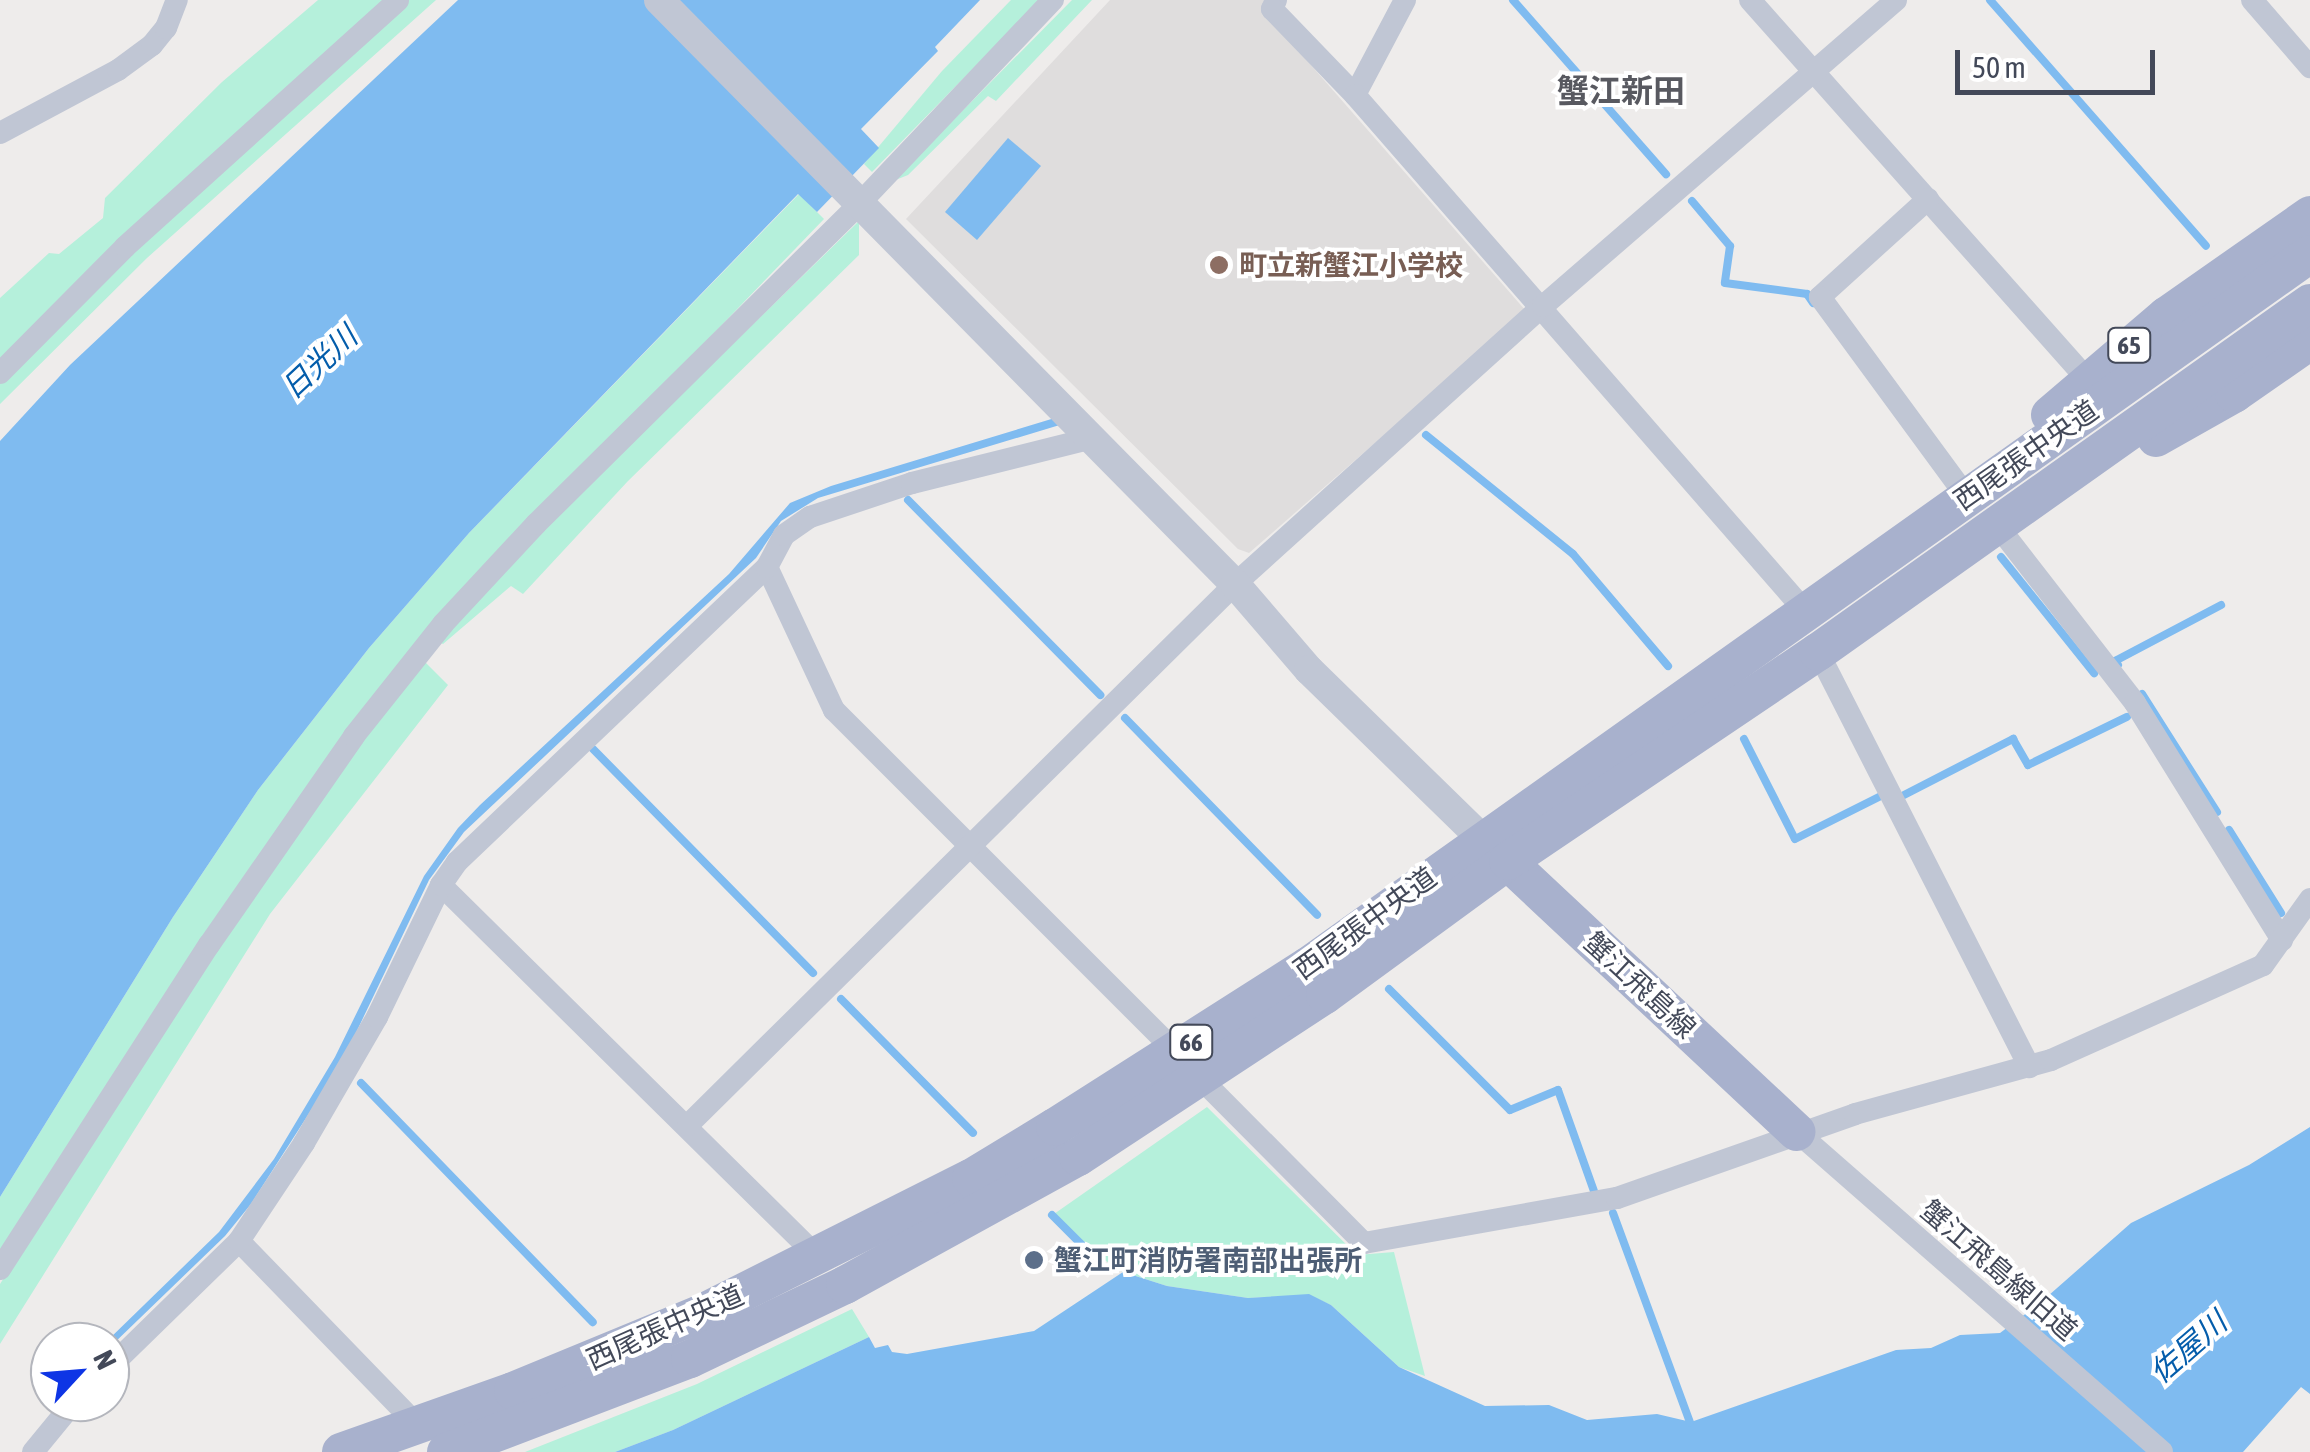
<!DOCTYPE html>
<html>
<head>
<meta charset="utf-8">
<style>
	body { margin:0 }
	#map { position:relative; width:2310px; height:1452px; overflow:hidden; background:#eeeceb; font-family:"Asap Condensed","Noto Sans JP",sans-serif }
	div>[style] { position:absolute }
	.education>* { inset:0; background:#dfdddd }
	.green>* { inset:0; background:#b5f0db }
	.water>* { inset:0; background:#7fbbf0 }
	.stream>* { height:8px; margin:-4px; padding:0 4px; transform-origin:4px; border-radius:4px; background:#7fbbf0 }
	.minor>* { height:22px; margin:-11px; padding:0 11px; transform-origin:11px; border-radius:11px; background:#c0c6d4 }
	.tertiary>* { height:30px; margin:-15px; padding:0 15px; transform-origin:15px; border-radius:15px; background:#c0c6d4 }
	.primary>* { height:38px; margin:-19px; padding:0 19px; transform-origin:19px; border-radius:19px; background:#a8b1cd }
	.dots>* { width:28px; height:28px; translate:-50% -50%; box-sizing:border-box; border:5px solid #fff; border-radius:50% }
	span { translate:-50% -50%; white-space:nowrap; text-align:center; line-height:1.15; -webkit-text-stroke:8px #fff; paint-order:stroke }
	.shield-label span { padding:2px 8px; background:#fff; border:2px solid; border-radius:8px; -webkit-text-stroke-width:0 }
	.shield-label { font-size:25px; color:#434959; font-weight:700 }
	.education-label { font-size:28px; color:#785e54; font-weight:700 }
	.left { translate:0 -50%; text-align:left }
	.street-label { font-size:28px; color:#434959 }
	.service-label { font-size:28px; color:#4e5e75; font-weight:700 }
	.water-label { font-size:30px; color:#045dab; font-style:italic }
	.quarter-label { font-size:32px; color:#585960; font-weight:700 }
	.north { position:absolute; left:30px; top:1322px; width:100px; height:100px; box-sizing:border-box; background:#fff; border:2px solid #b4b6bd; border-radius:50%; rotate:64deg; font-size:28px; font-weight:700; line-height:40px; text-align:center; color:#434959 }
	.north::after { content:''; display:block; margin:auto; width:35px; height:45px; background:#0e35e5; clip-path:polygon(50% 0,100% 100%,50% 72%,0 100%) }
	.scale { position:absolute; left:1955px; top:50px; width:200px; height:45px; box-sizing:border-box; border:5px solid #434959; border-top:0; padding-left:12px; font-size:30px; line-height:35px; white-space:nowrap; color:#434959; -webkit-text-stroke:8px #fff; paint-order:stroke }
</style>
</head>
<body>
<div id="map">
	<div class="education">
		<i style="clip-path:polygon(1110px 0,1268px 0,1261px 8px,1526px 311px,1249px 553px,1238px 549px,906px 219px)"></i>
	</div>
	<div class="green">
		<i style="clip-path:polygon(318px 0,383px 0,0 365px,0 298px,49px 253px,59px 254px,103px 218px,105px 198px,222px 82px)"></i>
		<i style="clip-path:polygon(406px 0,436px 0,147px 258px,0 404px,0 383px,129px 254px)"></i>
		<i style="clip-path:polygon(1011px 0,1040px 0,872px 172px,864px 164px,942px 71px)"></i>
		<i style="clip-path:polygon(1072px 0,1092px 0,996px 101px,988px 96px,908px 175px,893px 181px)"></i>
		<i style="clip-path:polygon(799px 194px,824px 219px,436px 621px,0 1256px,0 1197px,173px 917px,258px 790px,369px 648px,469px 533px)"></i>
		<i style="clip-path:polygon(859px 221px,859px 255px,628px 481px,523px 594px,511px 586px,443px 644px,437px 641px,541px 531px)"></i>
		<i style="clip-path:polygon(424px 661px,448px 685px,270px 914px,0 1344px,0 1284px,215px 949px,363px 737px)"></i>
		<i style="clip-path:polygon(1207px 1107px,1357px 1255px,1394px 1252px,1425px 1376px,1399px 1367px,1331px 1305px,1309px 1295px,1248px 1298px,1167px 1286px,1123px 1272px,1089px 1250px,1054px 1214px)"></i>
		<i style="clip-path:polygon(852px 1309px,869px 1337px,673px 1430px,615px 1452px,525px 1452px,697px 1384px)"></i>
	</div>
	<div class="water">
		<i style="clip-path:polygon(458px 0,980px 0,935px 47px,938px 51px,861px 129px,879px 148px,817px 212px,798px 194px,469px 533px,369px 648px,258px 790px,173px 917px,0 1197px,0 441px,70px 365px)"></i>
		<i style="clip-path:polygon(1008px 138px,1041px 166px,977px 240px,945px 212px)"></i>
		<i style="clip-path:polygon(1058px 417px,1063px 424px,818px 498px,781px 521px,756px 558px,464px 832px,429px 880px,342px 1062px,251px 1204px,225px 1236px,110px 1347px,106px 1342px,219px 1232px,274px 1159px,335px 1057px,424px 876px,458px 828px,480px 805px,729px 574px,790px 503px,831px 486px)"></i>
		<i style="clip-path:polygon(2310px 1127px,2310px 1394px,2301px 1387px,2243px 1452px,615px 1452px,673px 1430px,869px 1337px,875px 1348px,888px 1345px,892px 1352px,907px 1354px,1034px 1331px,1123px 1272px,1167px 1286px,1248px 1298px,1309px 1294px,1331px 1305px,1399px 1367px,1485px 1406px,1549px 1405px,1587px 1420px,1657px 1414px,1691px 1422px,1896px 1350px,1931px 1348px,1960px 1335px,2000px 1333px,2040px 1303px,2131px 1223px,2249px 1165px)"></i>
	</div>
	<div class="stream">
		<i style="left:1513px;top:0;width:232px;rotate:48.7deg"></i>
		<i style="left:1990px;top:0;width:327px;rotate:48.7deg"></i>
		<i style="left:1692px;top:201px;width:59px;rotate:49.8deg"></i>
		<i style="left:1730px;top:246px;width:37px;rotate:98deg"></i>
		<i style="left:1725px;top:283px;width:83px;rotate:7.6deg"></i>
		<i style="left:1807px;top:294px;width:11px;rotate:56deg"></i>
		<i style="left:1426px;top:435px;width:189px;rotate:39deg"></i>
		<i style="left:1573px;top:554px;width:147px;rotate:49.7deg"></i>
		<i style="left:908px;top:500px;width:274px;rotate:45.4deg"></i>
		<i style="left:2001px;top:557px;width:149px;rotate:51.3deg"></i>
		<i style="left:2118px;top:665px;width:5px;rotate:-127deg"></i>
		<i style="left:2115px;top:661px;width:120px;rotate:-27.8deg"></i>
		<i style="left:2142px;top:694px;width:140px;rotate:57.6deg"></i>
		<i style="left:1125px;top:718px;width:275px;rotate:45.7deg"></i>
		<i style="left:1744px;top:739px;width:112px;rotate:63deg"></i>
		<i style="left:1795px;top:839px;width:96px;rotate:-26.6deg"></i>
		<i style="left:593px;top:749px;width:314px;rotate:45.5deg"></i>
		<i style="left:1904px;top:795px;width:123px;rotate:-27.2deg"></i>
		<i style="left:2013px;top:739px;width:30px;rotate:60deg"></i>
		<i style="left:2028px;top:765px;width:110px;rotate:-25.9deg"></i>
		<i style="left:2229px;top:830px;width:98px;rotate:57.9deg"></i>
		<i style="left:1389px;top:989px;width:171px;rotate:45deg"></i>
		<i style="left:1510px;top:1110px;width:52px;rotate:-22.6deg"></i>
		<i style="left:1558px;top:1090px;width:107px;rotate:70.4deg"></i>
		<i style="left:841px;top:999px;width:188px;rotate:45.4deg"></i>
		<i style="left:361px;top:1083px;width:333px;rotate:45.9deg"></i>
		<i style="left:1613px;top:1213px;width:223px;rotate:69.8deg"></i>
		<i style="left:1052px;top:1215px;width:49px;rotate:45deg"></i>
	</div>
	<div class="minor">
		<i style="left:1276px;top:0;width:10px;rotate:114deg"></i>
		<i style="left:1272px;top:9px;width:120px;rotate:46deg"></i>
		<i style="left:1405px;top:0;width:107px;rotate:117.8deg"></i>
		<i style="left:1355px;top:95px;width:685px;rotate:48.91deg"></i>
		<i style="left:1750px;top:0;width:507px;rotate:48.36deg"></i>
		<i style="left:2252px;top:0;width:89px;rotate:49.1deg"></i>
		<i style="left:0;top:133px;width:134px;rotate:-28.1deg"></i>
		<i style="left:118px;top:70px;width:42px;rotate:-36.3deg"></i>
		<i style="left:152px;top:45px;width:22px;rotate:-51deg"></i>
		<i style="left:166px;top:28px;width:30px;rotate:-69deg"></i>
		<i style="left:1928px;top:199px;width:146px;rotate:137.8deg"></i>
		<i style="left:1820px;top:297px;width:248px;rotate:53.7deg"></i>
		<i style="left:0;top:373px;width:177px;rotate:-45.2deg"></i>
		<i style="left:125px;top:247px;width:368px;rotate:-42.1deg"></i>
		<i style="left:1997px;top:525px;width:225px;rotate:52.2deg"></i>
		<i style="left:2135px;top:703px;width:279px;rotate:58.2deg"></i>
		<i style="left:767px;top:567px;width:158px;rotate:64.9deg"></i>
		<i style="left:834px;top:710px;width:484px;rotate:45deg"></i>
		<i style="left:1818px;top:652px;width:466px;rotate:63deg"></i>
		<i style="left:441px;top:885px;width:530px;rotate:44.62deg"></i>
		<i style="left:1201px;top:1079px;width:231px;rotate:45.2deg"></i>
		<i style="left:1364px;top:1243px;width:257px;rotate:-10.1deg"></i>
		<i style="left:1617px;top:1198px;width:252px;rotate:-19.4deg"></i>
		<i style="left:1855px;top:1114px;width:203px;rotate:-15.4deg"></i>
		<i style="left:2051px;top:1060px;width:232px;rotate:-24.1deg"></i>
		<i style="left:2263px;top:965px;width:81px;rotate:-54.5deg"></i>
		<i style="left:688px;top:1125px;width:769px;rotate:-44.68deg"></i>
		<i style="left:1235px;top:584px;width:415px;rotate:-42.1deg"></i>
		<i style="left:1543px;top:306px;width:467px;rotate:-40.9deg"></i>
		<i style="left:1797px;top:1132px;width:485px;rotate:41.2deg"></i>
		<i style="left:239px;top:1241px;width:257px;rotate:45.9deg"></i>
		<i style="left:0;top:1269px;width:386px;rotate:-57.2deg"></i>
		<i style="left:209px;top:945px;width:254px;rotate:-55.2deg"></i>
		<i style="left:354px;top:736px;width:143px;rotate:-51.5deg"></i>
		<i style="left:443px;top:624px;width:137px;rotate:-47.1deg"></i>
		<i style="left:536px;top:524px;width:458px;rotate:-44.7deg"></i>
		<i style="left:861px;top:202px;width:279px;rotate:-46.5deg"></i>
		<i style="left:110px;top:1367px;width:180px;rotate:-44.3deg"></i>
		<i style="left:239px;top:1241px;width:118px;rotate:-56.4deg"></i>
		<i style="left:304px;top:1143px;width:146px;rotate:-59.9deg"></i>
		<i style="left:377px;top:1017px;width:147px;rotate:-64.1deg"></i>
		<i style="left:441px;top:885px;width:28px;rotate:-55deg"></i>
		<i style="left:457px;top:862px;width:428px;rotate:-43.6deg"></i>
		<i style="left:767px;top:567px;width:36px;rotate:-62deg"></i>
		<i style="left:784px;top:535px;width:32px;rotate:-35deg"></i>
		<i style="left:810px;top:517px;width:108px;rotate:-18.4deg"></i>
		<i style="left:912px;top:483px;width:186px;rotate:-14deg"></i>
		<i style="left:33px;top:1452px;width:65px;rotate:-50.6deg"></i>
	</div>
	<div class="tertiary">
		<i style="left:659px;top:0;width:820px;rotate:45.4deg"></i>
		<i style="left:1235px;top:584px;width:113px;rotate:49.3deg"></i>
		<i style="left:1309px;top:670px;width:242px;rotate:44.3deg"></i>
	</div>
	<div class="primary">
		<i style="left:2050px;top:415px;width:153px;rotate:-40.5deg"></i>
		<i style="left:2166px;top:316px;width:176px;rotate:-35deg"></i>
		<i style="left:2156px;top:438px;width:90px;rotate:-29.4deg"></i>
		<i style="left:2234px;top:394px;width:93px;rotate:-34.9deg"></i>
		<i style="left:1492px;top:847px;width:417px;rotate:43.1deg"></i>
		<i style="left:341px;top:1452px;width:182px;rotate:-19.5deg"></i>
		<i style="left:513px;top:1391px;width:204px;rotate:-22.4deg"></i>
		<i style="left:702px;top:1313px;width:301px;rotate:-26.7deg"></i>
		<i style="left:971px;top:1178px;width:98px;rotate:-31.3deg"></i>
		<i style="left:1055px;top:1127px;width:300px;rotate:-32.5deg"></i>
		<i style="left:1308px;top:966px;width:1229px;rotate:-35.4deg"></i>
		<i style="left:446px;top:1452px;width:261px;rotate:-20.9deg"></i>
		<i style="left:690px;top:1359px;width:172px;rotate:-25.5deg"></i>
		<i style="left:845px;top:1285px;width:266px;rotate:-28.8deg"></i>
		<i style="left:1078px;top:1157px;width:295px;rotate:-33.3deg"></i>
		<i style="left:1325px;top:995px;width:227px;rotate:-36.2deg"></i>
		<i style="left:1508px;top:861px;width:374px;rotate:-34deg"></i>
		<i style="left:1818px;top:652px;width:603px;rotate:-35.35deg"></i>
	</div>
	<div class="dots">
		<i style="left:1219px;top:265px;background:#8d6e63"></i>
		<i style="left:1034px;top:1260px;background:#5c6f8a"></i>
	</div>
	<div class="shield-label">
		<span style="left:2129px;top:345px">65</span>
		<span style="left:1191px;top:1042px">66</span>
	</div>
	<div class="education-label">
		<span class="left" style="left:1239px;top:265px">町立新蟹江小学校</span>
	</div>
	<div class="street-label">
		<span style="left:2026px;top:455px;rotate:-35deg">西尾張中央道</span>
		<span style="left:1365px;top:923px;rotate:-36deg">西尾張中央道</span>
		<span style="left:1640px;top:985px;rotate:43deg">蟹江飛島線</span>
		<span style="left:1999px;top:1270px;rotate:41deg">蟹江飛島線旧道</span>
		<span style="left:665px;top:1327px;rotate:-24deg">西尾張中央道</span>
	</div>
	<div class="service-label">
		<span class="left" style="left:1054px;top:1260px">蟹江町消防署南部出張所</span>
	</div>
	<div class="water-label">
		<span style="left:319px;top:362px;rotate:-43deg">日光川</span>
		<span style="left:2188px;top:1347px;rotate:-41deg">佐屋川</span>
	</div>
	<div class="quarter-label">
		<span style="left:1621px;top:91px">蟹江新田</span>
	</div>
	<div class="north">N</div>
	<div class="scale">50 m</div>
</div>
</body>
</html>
